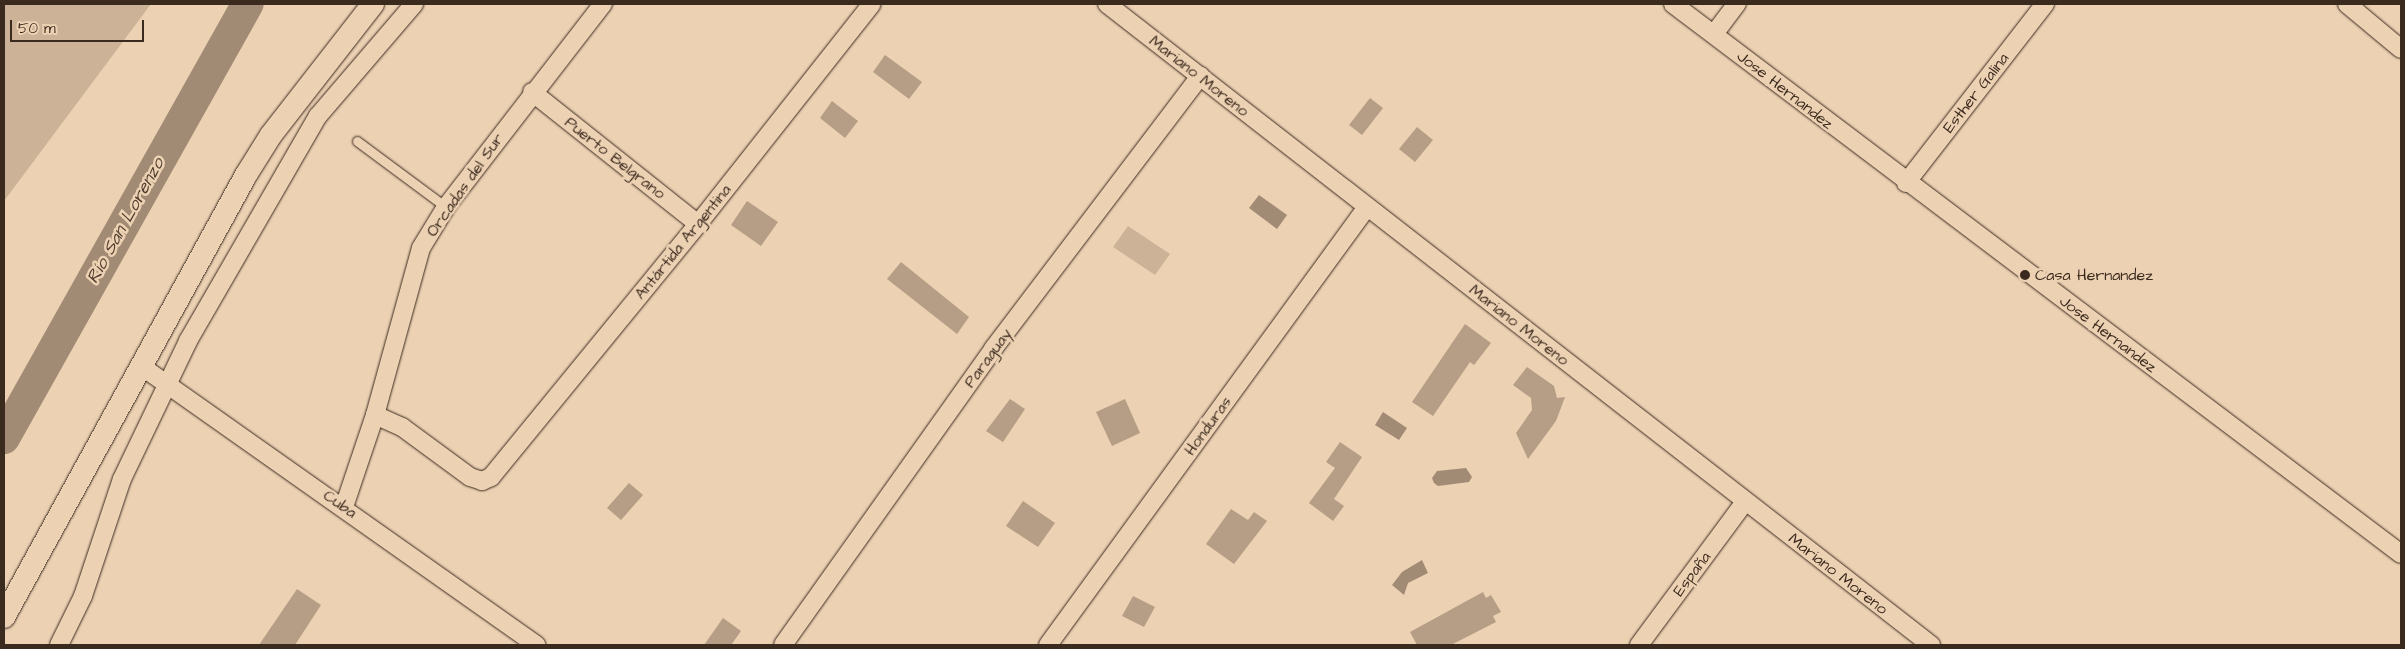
<!DOCTYPE html>
<html>
<head>
<meta charset="utf-8">
<style>
	body { margin:0 }
	#map { position:relative; width:2405px; height:649px; overflow:hidden; background:#ecd1b3; font-family:"Architects Daughter",sans-serif }
	div>[style] { position:absolute }
	.green>* { inset:0; background:#ccb398 }
	.water>* { inset:0; background:#a28b74 }
	.river>* { height:32px; margin:-16px; padding:0 16px; transform-origin:16px; border-radius:16px; background:#a28b74 }
	.building>* { inset:0; background:#b59e85 }
	.roads { filter:drop-shadow(0 0 1px #3b2a1e) drop-shadow(0 0 1px #3b2a1e) }
	.service>* { height:9px; margin:-4.5px; padding:0 4.5px; transform-origin:4.5px; border-radius:4.5px; background:#ecd1b3 }
	.minor>* { height:18px; margin:-9px; padding:0 9px; transform-origin:9px; border-radius:9px; background:#ecd1b3 }
	.tertiary>* { height:22px; margin:-11px; padding:0 11px; transform-origin:11px; border-radius:11px; background:#ecd1b3 }
	.dots>* { width:14px; height:14px; translate:-50% -50%; box-sizing:border-box; border:2px solid #ecd1b3; border-radius:50% }
	span { translate:-50% -50%; white-space:nowrap; text-align:center; line-height:1.15; -webkit-text-stroke:5px #ecd1b3; paint-order:stroke }
	.street-label { font-size:16px; color:#3b2a1e }
	.poi-label { font-size:16px; color:#3b2a1e }
	.left { translate:0 -50%; text-align:left }
	.water-label { font-size:18px; color:#503d2f; font-style:italic }
	.frame { position:absolute; inset:0; border:5px solid #3b2a1e; pointer-events:none }
	.scale { position:absolute; left:10px; top:20px; width:134px; height:22px; box-sizing:border-box; border:2px solid #3b2a1e; border-top:0; padding-left:6px; font-size:15px; line-height:18px; white-space:nowrap; color:#3b2a1e; -webkit-text-stroke:4px #ecd1b3; paint-order:stroke }
</style>
</head>
<body>
<div id="map">
	<div class="green">
		<i style="clip-path:polygon(4px 4px,151px 4px,4px 201px)"></i>
		<i style="clip-path:polygon(1128px 226px,1170px 254px,1155px 275px,1113px 247px)"></i>
	</div>
	<div class="water">
		<i style="clip-path:polygon(1259px 195px,1287px 215px,1277px 229px,1249px 208px)"></i>
		<i style="clip-path:polygon(1383px 412px,1407px 428px,1399px 440px,1375px 425px)"></i>
		<i style="clip-path:polygon(1466px 468px,1472px 477px,1469px 482px,1438px 486px,1434px 483px,1432px 478px,1437px 471px)"></i>
		<i style="clip-path:polygon(1422px 560px,1428px 573px,1408px 583px,1404px 595px,1392px 585px,1402px 572px)"></i>
	</div>
	<div class="river">
		<i style="left:4px;top:438px;width:498px;rotate:-60.7deg"></i>
	</div>
	<div class="building">
		<i style="clip-path:polygon(885px 55px,922px 82px,909px 99px,873px 72px)"></i>
		<i style="clip-path:polygon(1370px 98px,1383px 108px,1362px 135px,1349px 125px)"></i>
		<i style="clip-path:polygon(832px 101px,858px 121px,845px 138px,820px 118px)"></i>
		<i style="clip-path:polygon(1417px 127px,1433px 140px,1415px 162px,1399px 149px)"></i>
		<i style="clip-path:polygon(747px 201px,778px 222px,761px 246px,731px 225px)"></i>
		<i style="clip-path:polygon(901px 262px,969px 317px,957px 334px,887px 279px)"></i>
		<i style="clip-path:polygon(1465px 324px,1491px 343px,1474px 365px,1470px 362px,1433px 416px,1412px 402px)"></i>
		<i style="clip-path:polygon(1527px 367px,1554px 386px,1557px 398px,1565px 397px,1556px 421px,1528px 459px,1516px 433px,1532px 410px,1531px 398px,1513px 385px)"></i>
		<i style="clip-path:polygon(1010px 399px,1025px 409px,1003px 442px,986px 431px)"></i>
		<i style="clip-path:polygon(1125px 399px,1140px 433px,1112px 446px,1096px 412px)"></i>
		<i style="clip-path:polygon(1340px 442px,1362px 457px,1334px 499px,1344px 506px,1333px 521px,1309px 503px,1335px 468px,1326px 462px)"></i>
		<i style="clip-path:polygon(629px 483px,643px 495px,621px 520px,607px 508px)"></i>
		<i style="clip-path:polygon(1023px 501px,1055px 523px,1038px 547px,1006px 526px)"></i>
		<i style="clip-path:polygon(1231px 509px,1248px 520px,1254px 512px,1267px 521px,1234px 564px,1206px 544px)"></i>
		<i style="clip-path:polygon(297px 589px,321px 605px,295px 645px,259px 645px)"></i>
		<i style="clip-path:polygon(1483px 592px,1486px 598px,1491px 595px,1501px 612px,1493px 616px,1496px 622px,1451px 645px,1417px 645px,1410px 632px)"></i>
		<i style="clip-path:polygon(1133px 596px,1155px 607px,1144px 627px,1122px 616px)"></i>
		<i style="clip-path:polygon(723px 618px,741px 631px,731px 645px,704px 645px)"></i>
	</div>
	<div class="roads">
		<div class="service">
			<i style="left:357px;top:141px;width:111px;rotate:36.6deg"></i>
		</div>
		<div class="minor">
			<i style="left:1107px;top:4px;width:1044px;rotate:37.88deg"></i>
			<i style="left:1673px;top:4px;width:912px;rotate:37.07deg"></i>
			<i style="left:2347px;top:4px;width:70px;rotate:39.8deg"></i>
			<i style="left:1714px;top:34px;width:38px;rotate:-53deg"></i>
			<i style="left:532px;top:92px;width:212px;rotate:38.5deg"></i>
			<i style="left:1906px;top:183px;width:227px;rotate:-52.2deg"></i>
			<i style="left:141px;top:366px;width:484px;rotate:35.2deg"></i>
			<i style="left:375px;top:415px;width:30px;rotate:24deg"></i>
			<i style="left:402px;top:427px;width:84px;rotate:36.3deg"></i>
			<i style="left:470px;top:477px;width:13px;rotate:18deg"></i>
			<i style="left:482px;top:481px;width:10px;rotate:-24deg"></i>
			<i style="left:491px;top:477px;width:327px;rotate:-50.7deg"></i>
			<i style="left:698px;top:224px;width:280px;rotate:-51.7deg"></i>
			<i style="left:344px;top:507px;width:97px;rotate:-71.4deg"></i>
			<i style="left:375px;top:415px;width:173px;rotate:-74.6deg"></i>
			<i style="left:421px;top:248px;width:48px;rotate:-58.6deg"></i>
			<i style="left:446px;top:207px;width:257px;rotate:-52.3deg"></i>
			<i style="left:59px;top:645px;width:55px;rotate:-63.9deg"></i>
			<i style="left:83px;top:596px;width:123px;rotate:-71.6deg"></i>
			<i style="left:122px;top:479px;width:153px;rotate:-64.4deg"></i>
			<i style="left:188px;top:341px;width:260px;rotate:-60deg"></i>
			<i style="left:318px;top:116px;width:148px;rotate:-49.4deg"></i>
			<i style="left:783px;top:645px;width:363px;rotate:-54.6deg"></i>
			<i style="left:993px;top:349px;width:343px;rotate:-52.8deg"></i>
			<i style="left:1048px;top:645px;width:542px;rotate:-53.93deg"></i>
			<i style="left:1639px;top:645px;width:178px;rotate:-53.5deg"></i>
		</div>
		<div class="tertiary">
			<i style="left:4px;top:617px;width:504px;rotate:-61.3deg"></i>
			<i style="left:246px;top:175px;width:47px;rotate:-58deg"></i>
			<i style="left:271px;top:135px;width:166px;rotate:-52.1deg"></i>
		</div>
	</div>
	<div class="dots">
		<i style="left:2025px;top:275px;background:#3b2a1e"></i>
	</div>
	<div class="street-label">
		<span style="left:1199px;top:76px;rotate:38deg">Mariano Moreno</span>
		<span style="left:1785px;top:90px;rotate:38deg">Jose Hernandez</span>
		<span style="left:1976px;top:93px;rotate:-52deg">Esther Galina</span>
		<span style="left:615px;top:158px;rotate:38deg">Puerto Belgrano</span>
		<span style="left:465px;top:185px;rotate:-55deg">Orcadas del Sur</span>
		<span style="left:683px;top:242px;rotate:-51deg">Antártida Argentina</span>
		<span style="left:1519px;top:325px;rotate:38deg">Mariano Moreno</span>
		<span style="left:2108px;top:334px;rotate:37deg">Jose Hernandez</span>
		<span style="left:988px;top:358px;rotate:-54deg">Paraguay</span>
		<span style="left:1208px;top:426px;rotate:-54deg">Honduras</span>
		<span style="left:340px;top:504px;rotate:35deg">Cuba</span>
		<span style="left:1692px;top:574px;rotate:-53deg">España</span>
		<span style="left:1838px;top:574px;rotate:38deg">Mariano Moreno</span>
	</div>
	<div class="poi-label">
		<span class="left" style="left:2035px;top:275px">Casa Hernandez</span>
	</div>
	<div class="water-label">
		<span style="left:126px;top:221px;rotate:-61deg">Río San Lorenzo</span>
	</div>
	<div class="frame"></div>
	<div class="scale">50 m</div>
</div>
</body>
</html>
